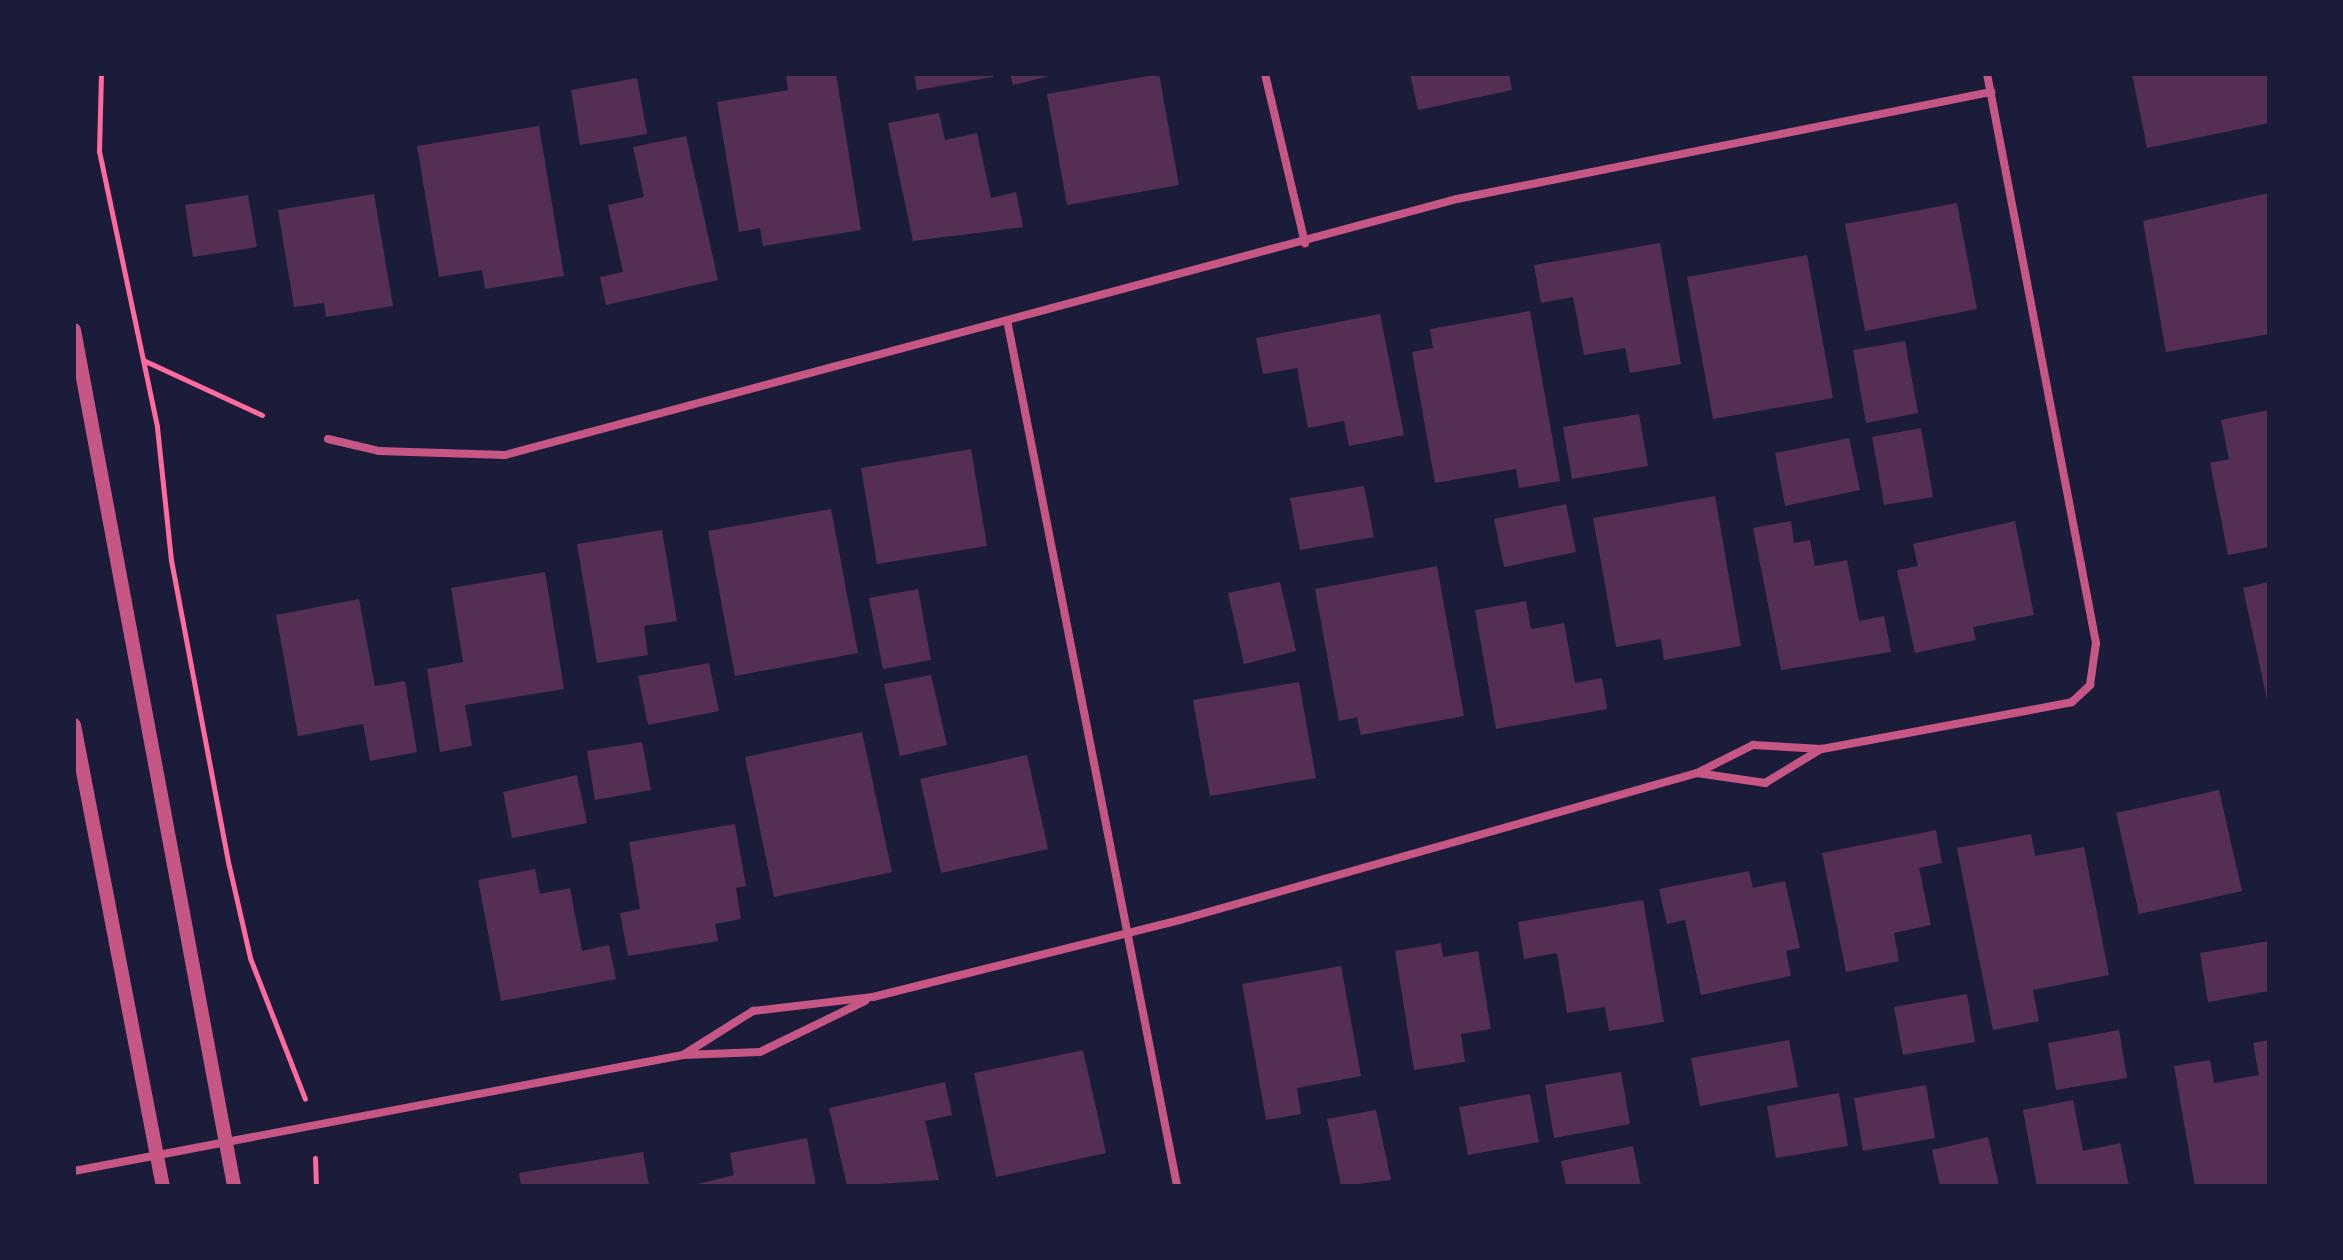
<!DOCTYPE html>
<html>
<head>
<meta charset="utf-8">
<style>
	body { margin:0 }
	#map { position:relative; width:2343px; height:1260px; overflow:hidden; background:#1b1b3a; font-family:"PT Serif",serif }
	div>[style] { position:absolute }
	.building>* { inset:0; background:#542f53 }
	.path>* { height:5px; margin:-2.5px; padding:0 2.5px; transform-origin:2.5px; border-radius:2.5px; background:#ff6b9d }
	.minor>* { height:8px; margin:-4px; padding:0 4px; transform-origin:4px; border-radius:4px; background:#c65784 }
	.tertiary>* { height:14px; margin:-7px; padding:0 7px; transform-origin:7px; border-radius:7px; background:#c65784 }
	span { translate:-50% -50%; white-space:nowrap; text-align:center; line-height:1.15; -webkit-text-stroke:6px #1b1b3a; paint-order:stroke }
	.frame { position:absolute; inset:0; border:76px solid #1b1b3a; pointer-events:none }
</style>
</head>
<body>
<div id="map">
	<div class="building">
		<i style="clip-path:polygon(786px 74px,836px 74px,861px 230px,763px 246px,760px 228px,739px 232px,717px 102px,788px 90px)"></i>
		<i style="clip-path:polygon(914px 74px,993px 74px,993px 77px,917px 90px)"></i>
		<i style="clip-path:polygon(1010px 74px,1054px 74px,1054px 75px,1013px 85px)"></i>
		<i style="clip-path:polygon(1159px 74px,1179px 185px,1067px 205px,1047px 94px)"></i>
		<i style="clip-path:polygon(1410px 74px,1509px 74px,1512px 90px,1418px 110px)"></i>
		<i style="clip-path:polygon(2132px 74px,2269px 74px,2269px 123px,2147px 148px)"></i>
		<i style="clip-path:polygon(637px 78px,647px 134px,580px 145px,571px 90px)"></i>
		<i style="clip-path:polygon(939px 113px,945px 140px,977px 133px,991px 198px,1016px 192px,1023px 227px,913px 241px,888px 123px)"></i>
		<i style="clip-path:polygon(539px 126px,564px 276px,485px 289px,482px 270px,439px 277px,417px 146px)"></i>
		<i style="clip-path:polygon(686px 136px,718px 280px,606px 305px,600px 277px,623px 272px,608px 205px,644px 197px,633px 147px)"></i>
		<i style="clip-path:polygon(2269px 193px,2269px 334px,2166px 352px,2143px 221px)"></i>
		<i style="clip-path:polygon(374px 194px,393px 306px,326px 317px,324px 303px,294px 307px,278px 210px)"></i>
		<i style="clip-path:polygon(248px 195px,257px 247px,193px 257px,185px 205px)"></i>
		<i style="clip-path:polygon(1957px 203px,1977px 309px,1865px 331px,1845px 224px)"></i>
		<i style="clip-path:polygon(1660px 243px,1681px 364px,1630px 373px,1625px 348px,1584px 355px,1573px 297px,1541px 303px,1534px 265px)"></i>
		<i style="clip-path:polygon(1807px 255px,1833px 398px,1713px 419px,1687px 277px)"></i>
		<i style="clip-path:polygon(1530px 311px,1560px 481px,1519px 488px,1516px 469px,1435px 483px,1412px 352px,1433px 348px,1430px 329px)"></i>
		<i style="clip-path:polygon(1380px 314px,1404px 435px,1349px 446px,1344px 421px,1308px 428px,1297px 368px,1263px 374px,1256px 338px)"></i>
		<i style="clip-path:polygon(1905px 341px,1918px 413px,1866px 423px,1853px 350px)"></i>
		<i style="clip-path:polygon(2269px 410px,2269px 547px,2228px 555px,2210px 463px,2229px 459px,2221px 420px)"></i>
		<i style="clip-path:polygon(1639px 414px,1648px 466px,1572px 479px,1563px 427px)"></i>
		<i style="clip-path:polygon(1921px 428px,1933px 497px,1884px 505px,1872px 437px)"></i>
		<i style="clip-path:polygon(1849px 438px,1860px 490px,1785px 506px,1775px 453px)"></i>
		<i style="clip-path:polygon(971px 449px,987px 546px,877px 564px,861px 468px)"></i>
		<i style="clip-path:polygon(1364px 486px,1374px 537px,1300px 550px,1290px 498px)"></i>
		<i style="clip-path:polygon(1715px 496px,1741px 646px,1664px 660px,1661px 639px,1616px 647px,1593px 518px)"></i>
		<i style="clip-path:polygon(1566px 504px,1576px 552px,1504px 567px,1494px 519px)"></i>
		<i style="clip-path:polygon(831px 509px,858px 653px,735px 676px,708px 531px)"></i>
		<i style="clip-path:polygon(1791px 521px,1794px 543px,1810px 540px,1815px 566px,1847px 560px,1859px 621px,1884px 616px,1891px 652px,1781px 670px,1753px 528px)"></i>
		<i style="clip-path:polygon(2015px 521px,2034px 615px,1973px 627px,1976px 640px,1915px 653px,1897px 570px,1918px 566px,1913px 544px)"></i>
		<i style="clip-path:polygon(662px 530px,677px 621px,644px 626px,648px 655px,597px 663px,577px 544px)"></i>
		<i style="clip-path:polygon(1437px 566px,1464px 716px,1361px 735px,1357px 717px,1339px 721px,1315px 589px)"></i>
		<i style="clip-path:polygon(545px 572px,564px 689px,465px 705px,472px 746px,440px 752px,427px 669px,463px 662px,451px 588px)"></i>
		<i style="clip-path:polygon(1280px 582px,1296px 651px,1244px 664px,1228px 593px)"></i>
		<i style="clip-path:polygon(2269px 582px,2269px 704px,2268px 704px,2243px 588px)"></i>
		<i style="clip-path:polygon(918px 589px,931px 660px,883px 669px,869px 598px)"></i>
		<i style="clip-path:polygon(359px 599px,375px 686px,405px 681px,417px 752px,370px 761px,363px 724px,298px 736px,276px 615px)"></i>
		<i style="clip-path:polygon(1526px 601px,1531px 629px,1564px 623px,1575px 683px,1602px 678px,1607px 709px,1496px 729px,1475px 610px)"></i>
		<i style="clip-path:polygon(709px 663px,719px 711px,648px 725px,638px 676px)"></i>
		<i style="clip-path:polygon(931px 675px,947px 745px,900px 756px,884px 684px)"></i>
		<i style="clip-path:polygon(1299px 682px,1316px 778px,1210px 796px,1193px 700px)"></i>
		<i style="clip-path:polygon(862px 732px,892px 872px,774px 897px,745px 757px)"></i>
		<i style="clip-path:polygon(642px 742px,651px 790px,595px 800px,587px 751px)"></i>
		<i style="clip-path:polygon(1027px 755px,1048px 849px,941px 873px,920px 779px)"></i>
		<i style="clip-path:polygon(577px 775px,587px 823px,512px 838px,503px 792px)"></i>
		<i style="clip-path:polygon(2219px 790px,2242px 891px,2139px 914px,2116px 813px)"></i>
		<i style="clip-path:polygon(735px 824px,746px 886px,736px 888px,741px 919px,715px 924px,718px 941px,628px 956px,620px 913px,640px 909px,629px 842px)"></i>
		<i style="clip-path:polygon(1936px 830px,1942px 863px,1919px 868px,1931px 925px,1894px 933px,1899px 961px,1846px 972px,1822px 853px)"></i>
		<i style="clip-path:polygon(2031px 834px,2035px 856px,2084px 847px,2109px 975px,2033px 990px,2039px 1021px,1993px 1030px,1957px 848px)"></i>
		<i style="clip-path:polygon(535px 869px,540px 894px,570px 888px,582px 951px,609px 945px,616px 979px,501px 1001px,478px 880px)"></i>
		<i style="clip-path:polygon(1749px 871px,1753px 888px,1785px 881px,1800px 948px,1786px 951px,1791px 976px,1701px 995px,1685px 920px,1667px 924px,1659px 889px)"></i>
		<i style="clip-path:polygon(1643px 900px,1664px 1022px,1609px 1031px,1605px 1007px,1567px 1013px,1557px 953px,1524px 959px,1518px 922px)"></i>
		<i style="clip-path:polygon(2269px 941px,2269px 991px,2208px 1002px,2200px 953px)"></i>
		<i style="clip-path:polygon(1441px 943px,1443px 957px,1478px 951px,1491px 1029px,1461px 1034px,1465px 1062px,1414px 1070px,1395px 951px)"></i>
		<i style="clip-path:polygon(1341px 966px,1361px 1076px,1297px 1088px,1301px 1114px,1266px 1120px,1242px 984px)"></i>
		<i style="clip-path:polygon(1967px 994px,1975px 1042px,1903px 1055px,1894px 1007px)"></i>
		<i style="clip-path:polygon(2119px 1030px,2127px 1078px,2056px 1090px,2048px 1043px)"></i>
		<i style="clip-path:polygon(1789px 1040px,1798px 1087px,1700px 1106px,1691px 1058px)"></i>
		<i style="clip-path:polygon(2269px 1040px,2269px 1186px,2195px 1186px,2174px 1066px,2210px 1060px,2214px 1083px,2259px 1075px,2253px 1043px)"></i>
		<i style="clip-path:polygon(1083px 1050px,1106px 1153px,996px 1177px,974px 1073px)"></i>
		<i style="clip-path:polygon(1621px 1072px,1630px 1124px,1554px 1138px,1545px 1085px)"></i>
		<i style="clip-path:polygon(945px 1082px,952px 1115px,925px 1121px,939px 1180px,847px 1186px,829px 1108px)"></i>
		<i style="clip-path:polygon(1926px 1085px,1935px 1138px,1863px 1151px,1854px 1098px)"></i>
		<i style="clip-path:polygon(1839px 1093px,1848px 1146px,1776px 1158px,1767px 1106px)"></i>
		<i style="clip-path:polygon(1530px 1094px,1539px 1142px,1468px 1155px,1459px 1107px)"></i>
		<i style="clip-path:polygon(2073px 1100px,2083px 1151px,2120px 1143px,2129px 1186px,2037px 1186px,2023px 1110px)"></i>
		<i style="clip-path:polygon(1376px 1110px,1391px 1180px,1341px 1186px,1327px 1119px)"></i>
		<i style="clip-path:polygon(1988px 1137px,1999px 1186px,1940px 1186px,1932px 1150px)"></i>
		<i style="clip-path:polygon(807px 1138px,816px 1186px,690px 1186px,734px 1175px,730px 1153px)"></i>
		<i style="clip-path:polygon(1633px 1146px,1641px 1186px,1566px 1186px,1561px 1161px)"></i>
		<i style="clip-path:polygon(643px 1152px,649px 1186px,521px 1186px,519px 1173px)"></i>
	</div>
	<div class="path">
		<i style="left:101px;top:74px;width:77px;rotate:91.5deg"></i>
		<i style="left:99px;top:151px;width:282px;rotate:78.1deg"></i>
		<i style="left:157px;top:427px;width:134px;rotate:84deg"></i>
		<i style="left:171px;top:560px;width:311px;rotate:79.3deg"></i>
		<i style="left:229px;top:866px;width:94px;rotate:77.1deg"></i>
		<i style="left:250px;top:958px;width:151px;rotate:68.7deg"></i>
		<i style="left:143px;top:360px;width:131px;rotate:24.8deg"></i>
		<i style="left:315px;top:1158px;width:28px;rotate:88deg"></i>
	</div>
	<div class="minor">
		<i style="left:1265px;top:74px;width:174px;rotate:76.7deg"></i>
		<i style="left:1008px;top:325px;width:877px;rotate:78.89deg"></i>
		<i style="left:328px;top:439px;width:52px;rotate:13.2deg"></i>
		<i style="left:379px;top:451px;width:126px;rotate:1.8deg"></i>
		<i style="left:505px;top:455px;width:986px;rotate:-15.05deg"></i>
		<i style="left:1457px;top:199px;width:545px;rotate:-11.33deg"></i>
		<i style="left:1697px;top:773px;width:69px;rotate:8.4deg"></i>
		<i style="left:1765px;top:783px;width:66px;rotate:-31.3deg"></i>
		<i style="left:683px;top:1055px;width:83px;rotate:-32.2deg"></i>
		<i style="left:753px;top:1011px;width:121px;rotate:-6.7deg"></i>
		<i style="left:873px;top:997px;width:317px;rotate:-14.1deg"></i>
		<i style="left:1180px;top:920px;width:537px;rotate:-15.87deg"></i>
		<i style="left:1697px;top:773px;width:63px;rotate:-26.6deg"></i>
		<i style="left:1753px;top:745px;width:69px;rotate:3.3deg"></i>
		<i style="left:1822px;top:749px;width:254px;rotate:-10.6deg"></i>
		<i style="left:2072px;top:702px;width:25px;rotate:-43deg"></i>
		<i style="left:2090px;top:685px;width:42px;rotate:-81.9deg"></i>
		<i style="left:2096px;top:643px;width:579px;rotate:-100.84deg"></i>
		<i style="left:74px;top:1171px;width:620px;rotate:-10.78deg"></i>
		<i style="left:683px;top:1055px;width:77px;rotate:-2.2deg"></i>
		<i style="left:760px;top:1052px;width:117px;rotate:-25.9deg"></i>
	</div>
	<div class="tertiary">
		<i style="left:74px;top:330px;width:871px;rotate:79.41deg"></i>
		<i style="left:74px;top:725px;width:470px;rotate:79.1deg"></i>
	</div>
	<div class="frame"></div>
</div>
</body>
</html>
